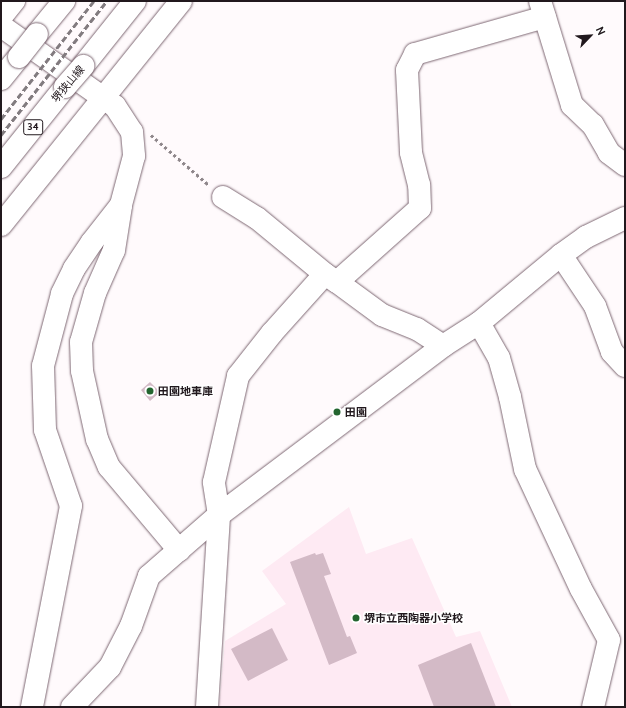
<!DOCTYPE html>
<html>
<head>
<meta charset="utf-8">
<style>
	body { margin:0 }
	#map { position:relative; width:626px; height:708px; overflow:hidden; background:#fffafc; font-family:Cabin,"Noto Sans JP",sans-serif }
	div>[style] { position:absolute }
	.built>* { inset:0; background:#feeaf3 }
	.building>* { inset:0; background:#d3bac6 }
	.path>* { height:2.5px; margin-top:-1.25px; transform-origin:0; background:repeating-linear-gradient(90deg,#8f878b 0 3px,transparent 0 6px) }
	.roads { filter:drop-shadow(0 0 1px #7e6873) drop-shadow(0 0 1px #7e6873) }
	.minor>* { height:22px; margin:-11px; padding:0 11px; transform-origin:11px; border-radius:11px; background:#fff }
	.major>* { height:22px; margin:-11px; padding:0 11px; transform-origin:11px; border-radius:11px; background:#fff }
	.rail>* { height:3px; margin-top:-1.5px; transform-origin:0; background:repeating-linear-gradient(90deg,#827b7f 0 6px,transparent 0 9px) }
	.bridges { filter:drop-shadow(0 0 1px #7e6873) drop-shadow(0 0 1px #7e6873) }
	.major-bridge>* { height:22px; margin:-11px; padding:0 11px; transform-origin:11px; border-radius:11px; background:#fff }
	.dots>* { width:11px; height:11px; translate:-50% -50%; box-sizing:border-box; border:2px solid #fff; border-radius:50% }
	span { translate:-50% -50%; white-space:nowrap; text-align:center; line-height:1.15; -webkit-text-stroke:3px #fff; paint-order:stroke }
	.shield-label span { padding:1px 3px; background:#fff; border:1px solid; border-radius:3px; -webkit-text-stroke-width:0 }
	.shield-label { font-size:10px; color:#21181d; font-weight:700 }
	.street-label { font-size:11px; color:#21181d }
	.poi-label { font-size:11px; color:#21181d; font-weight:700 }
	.left { translate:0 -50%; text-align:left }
	.frame { position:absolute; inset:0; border:2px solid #21181d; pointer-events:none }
	.north { position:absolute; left:570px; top:16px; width:40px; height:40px; -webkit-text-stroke:3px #fff; paint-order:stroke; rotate:65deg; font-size:11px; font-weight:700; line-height:16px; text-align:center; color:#21181d }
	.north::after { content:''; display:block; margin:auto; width:14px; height:18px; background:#21181d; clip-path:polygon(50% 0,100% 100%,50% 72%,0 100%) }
</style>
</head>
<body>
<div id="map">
	<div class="built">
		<i style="clip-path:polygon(349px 507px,366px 554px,412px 538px,456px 637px,480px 631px,512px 707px,219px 707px,225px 641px,286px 604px,262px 571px)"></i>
	</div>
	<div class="building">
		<i style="clip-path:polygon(150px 382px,160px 392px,150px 401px,141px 390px)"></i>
		<i style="clip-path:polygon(315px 553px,316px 555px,323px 553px,331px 574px,324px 576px,347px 637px,350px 636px,357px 653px,329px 665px,290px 562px)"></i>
		<i style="clip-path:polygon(272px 628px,288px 660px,248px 681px,231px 649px)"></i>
		<i style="clip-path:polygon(471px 643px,496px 707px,434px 707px,418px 665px)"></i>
	</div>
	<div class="path">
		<i style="left:151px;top:135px;width:77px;rotate:40.8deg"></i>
	</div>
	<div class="roads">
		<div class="minor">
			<i style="left:540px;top:1px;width:109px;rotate:72.9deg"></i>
			<i style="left:572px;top:105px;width:29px;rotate:44deg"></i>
			<i style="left:593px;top:125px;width:32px;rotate:60deg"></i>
			<i style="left:609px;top:153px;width:20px;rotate:37deg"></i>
			<i style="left:1px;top:26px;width:139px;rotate:35.1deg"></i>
			<i style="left:115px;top:106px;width:31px;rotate:57deg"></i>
			<i style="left:132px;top:132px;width:24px;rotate:85deg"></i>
			<i style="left:134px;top:156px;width:51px;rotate:104.9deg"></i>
			<i style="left:121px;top:205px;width:47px;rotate:128.1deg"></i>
			<i style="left:92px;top:242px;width:32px;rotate:124deg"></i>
			<i style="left:74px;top:269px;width:28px;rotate:116deg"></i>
			<i style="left:62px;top:294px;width:74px;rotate:104.8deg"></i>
			<i style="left:43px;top:366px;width:64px;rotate:88.2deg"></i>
			<i style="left:45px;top:430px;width:80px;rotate:71.1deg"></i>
			<i style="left:71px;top:506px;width:205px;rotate:101deg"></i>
			<i style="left:223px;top:197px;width:40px;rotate:32deg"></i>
			<i style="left:257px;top:218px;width:88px;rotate:39.5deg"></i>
			<i style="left:121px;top:206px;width:45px;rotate:99deg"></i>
			<i style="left:114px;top:250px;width:47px;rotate:113.8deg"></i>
			<i style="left:95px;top:293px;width:51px;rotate:105.9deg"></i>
			<i style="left:81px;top:342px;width:29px;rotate:88deg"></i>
			<i style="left:82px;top:371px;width:70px;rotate:77.6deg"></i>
			<i style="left:97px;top:439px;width:30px;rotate:67deg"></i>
			<i style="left:109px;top:467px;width:109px;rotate:49.9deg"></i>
			<i style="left:561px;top:255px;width:61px;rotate:56.3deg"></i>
			<i style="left:595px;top:306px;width:49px;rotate:69.7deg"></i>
			<i style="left:612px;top:352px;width:19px;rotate:47deg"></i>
			<i style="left:337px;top:282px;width:56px;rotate:36.3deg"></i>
			<i style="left:382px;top:315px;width:38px;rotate:22deg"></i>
			<i style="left:417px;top:329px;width:31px;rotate:33deg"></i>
			<i style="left:479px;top:323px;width:40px;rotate:60.3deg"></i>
			<i style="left:499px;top:358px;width:41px;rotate:74.2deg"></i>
			<i style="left:510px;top:397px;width:74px;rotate:78.2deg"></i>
			<i style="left:525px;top:469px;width:132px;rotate:65deg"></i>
			<i style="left:581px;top:589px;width:58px;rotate:61.2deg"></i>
			<i style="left:609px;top:640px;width:69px;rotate:103.4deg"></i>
			<i style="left:72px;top:707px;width:55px;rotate:-46.5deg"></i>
			<i style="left:110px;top:667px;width:46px;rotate:-62.9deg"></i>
			<i style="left:131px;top:626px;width:53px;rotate:-70.2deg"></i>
			<i style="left:149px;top:576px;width:93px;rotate:-41.1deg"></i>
			<i style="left:219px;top:515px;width:281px;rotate:-37deg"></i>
			<i style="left:443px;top:346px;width:43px;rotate:-32.6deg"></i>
			<i style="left:479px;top:323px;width:107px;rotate:-39.7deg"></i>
			<i style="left:561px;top:255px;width:31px;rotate:-36deg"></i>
			<i style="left:586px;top:237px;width:43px;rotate:-26deg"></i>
			<i style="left:207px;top:707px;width:192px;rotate:-86.4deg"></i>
			<i style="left:219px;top:515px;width:33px;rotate:-99deg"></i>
			<i style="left:214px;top:482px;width:109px;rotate:-77.2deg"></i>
			<i style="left:238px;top:376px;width:55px;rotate:-51.7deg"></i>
			<i style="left:272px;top:333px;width:79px;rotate:-48.1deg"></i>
			<i style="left:325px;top:274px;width:14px;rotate:34deg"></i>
			<i style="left:337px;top:282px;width:111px;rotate:-41.7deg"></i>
			<i style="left:420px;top:208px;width:23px;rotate:-92deg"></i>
			<i style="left:419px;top:185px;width:34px;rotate:-104deg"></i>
			<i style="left:411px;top:152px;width:82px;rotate:-92.8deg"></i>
			<i style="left:407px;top:70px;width:18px;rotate:-63deg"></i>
			<i style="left:415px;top:54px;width:135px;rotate:-15.9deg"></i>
		</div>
		<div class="major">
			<i style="left:1px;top:17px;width:21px;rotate:-51deg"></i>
			<i style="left:37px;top:34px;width:43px;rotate:-50.7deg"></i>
			<i style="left:83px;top:66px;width:83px;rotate:-51.3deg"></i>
			<i style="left:1px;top:79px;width:28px;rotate:-51deg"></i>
			<i style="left:1px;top:167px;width:102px;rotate:-51.3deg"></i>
			<i style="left:1px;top:225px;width:287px;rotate:-51.2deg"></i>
		</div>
	</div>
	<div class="rail">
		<i style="left:1px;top:119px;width:150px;rotate:-51.8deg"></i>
		<i style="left:1px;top:135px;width:171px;rotate:-51.7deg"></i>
	</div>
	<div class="bridges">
		<div class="major-bridge">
			<i style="left:19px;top:57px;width:29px;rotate:-52deg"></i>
			<i style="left:65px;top:87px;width:28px;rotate:-49deg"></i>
		</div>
	</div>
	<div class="dots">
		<i style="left:150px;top:391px;background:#23652f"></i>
		<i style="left:337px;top:412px;background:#23652f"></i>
		<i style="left:356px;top:618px;background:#23652f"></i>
	</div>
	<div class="shield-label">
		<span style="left:33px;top:127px">34</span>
	</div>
	<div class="street-label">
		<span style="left:68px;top:84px;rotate:-50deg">堺狭山線</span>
	</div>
	<div class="poi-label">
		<span class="left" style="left:158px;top:391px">田園地車庫</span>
		<span class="left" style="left:345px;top:412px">田園</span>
		<span class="left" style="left:364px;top:618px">堺市立西陶器小学校</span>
	</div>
	<div class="frame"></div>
	<div class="north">N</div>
</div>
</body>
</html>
